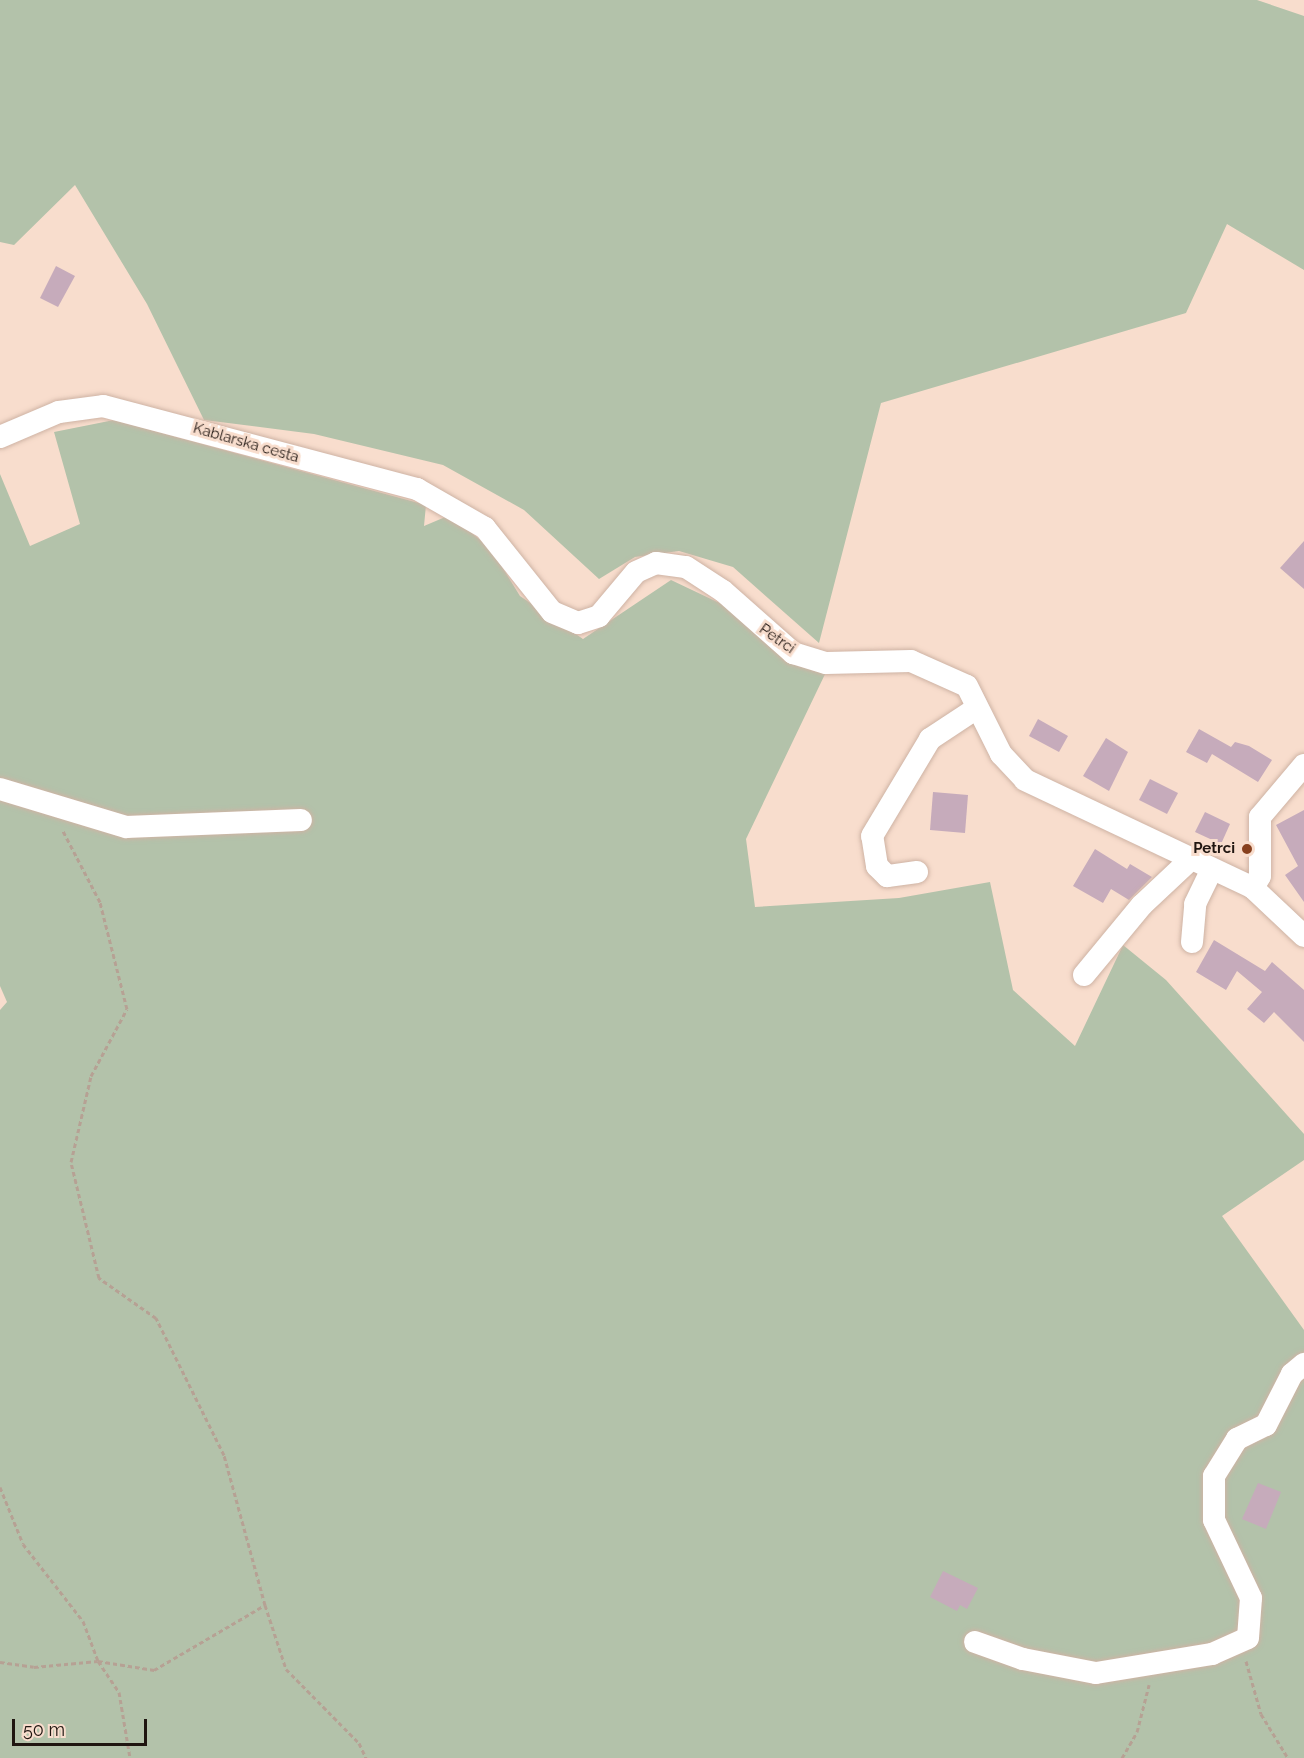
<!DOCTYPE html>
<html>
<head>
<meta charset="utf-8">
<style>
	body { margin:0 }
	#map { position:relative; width:1304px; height:1758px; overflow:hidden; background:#f8ddcd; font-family:Raleway,sans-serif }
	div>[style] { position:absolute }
	.green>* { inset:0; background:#b3c2aa }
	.building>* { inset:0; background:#c6abbb }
	.path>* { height:3px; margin-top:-1.5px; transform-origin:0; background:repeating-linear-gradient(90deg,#b6a194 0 4.5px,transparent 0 7.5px) }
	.roads { filter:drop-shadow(0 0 2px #ceb3a4) drop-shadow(0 0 2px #ceb3a4) }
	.minor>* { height:22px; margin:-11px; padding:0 11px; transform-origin:11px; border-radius:11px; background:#fff }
	.dots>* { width:16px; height:16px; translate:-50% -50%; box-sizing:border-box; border:3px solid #f8ddcd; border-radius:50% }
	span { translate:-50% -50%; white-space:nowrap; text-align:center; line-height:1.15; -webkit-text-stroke:6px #f8ddcd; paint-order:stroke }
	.street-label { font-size:15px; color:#201611 }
	.poi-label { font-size:15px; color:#201611; font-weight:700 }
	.right { translate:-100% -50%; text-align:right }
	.scale { position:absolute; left:12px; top:1719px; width:135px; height:27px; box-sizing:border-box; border:3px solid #201611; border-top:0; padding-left:8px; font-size:18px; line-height:21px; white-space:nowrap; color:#201611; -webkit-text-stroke:4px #f8ddcd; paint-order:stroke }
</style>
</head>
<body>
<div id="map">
	<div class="green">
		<i style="clip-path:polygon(0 0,1257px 0,1304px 16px,1304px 270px,1227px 224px,1186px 313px,881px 403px,819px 643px,733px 567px,679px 551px,635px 557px,599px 579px,524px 510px,443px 465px,314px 434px,204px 420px,147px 304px,75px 185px,14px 245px,0 242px)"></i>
		<i style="clip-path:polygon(114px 420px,426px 505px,424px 526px,450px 515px,491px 549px,520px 596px,583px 639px,671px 580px,730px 608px,785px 661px,827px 670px,746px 839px,755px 907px,899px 898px,990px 882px,1013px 990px,1075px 1046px,1123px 945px,1166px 980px,1304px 1134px,1304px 1160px,1222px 1216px,1304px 1330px,1304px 1758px,0 1758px,0 1010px,7px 1002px,0 986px,0 474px,30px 546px,80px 524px,54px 432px)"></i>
	</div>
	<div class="building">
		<i style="clip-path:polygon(56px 266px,75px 276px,58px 307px,40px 298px)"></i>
		<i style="clip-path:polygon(1304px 541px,1304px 589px,1280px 568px)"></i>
		<i style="clip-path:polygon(1038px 719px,1068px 736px,1059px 752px,1029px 736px)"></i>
		<i style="clip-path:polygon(1199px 729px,1231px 747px,1235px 742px,1249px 746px,1272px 760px,1258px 782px,1212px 754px,1207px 763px,1186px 752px)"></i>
		<i style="clip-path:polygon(1106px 738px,1128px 752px,1109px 791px,1083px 776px)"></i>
		<i style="clip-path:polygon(1150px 779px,1178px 793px,1167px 814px,1139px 800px)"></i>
		<i style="clip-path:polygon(933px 792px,968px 795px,965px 833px,930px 830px)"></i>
		<i style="clip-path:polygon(1304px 810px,1304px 902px,1285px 875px,1298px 866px,1276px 825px)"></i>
		<i style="clip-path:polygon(1205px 812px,1230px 824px,1221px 844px,1195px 832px)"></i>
		<i style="clip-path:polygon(1095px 849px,1127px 869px,1130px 864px,1152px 877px,1129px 900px,1111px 889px,1103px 903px,1073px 886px)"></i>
		<i style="clip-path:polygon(1214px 940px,1265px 971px,1272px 962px,1304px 990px,1304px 1042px,1274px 1012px,1264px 1023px,1247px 1009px,1262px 992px,1237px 971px,1226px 990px,1196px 972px)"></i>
		<i style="clip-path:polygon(1258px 1483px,1281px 1492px,1266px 1529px,1242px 1519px)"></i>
		<i style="clip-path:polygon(943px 1571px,978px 1588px,967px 1609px,960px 1605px,957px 1611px,930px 1597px)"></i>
	</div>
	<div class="path">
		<i style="left:0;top:1487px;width:61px;rotate:68deg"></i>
		<i style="left:23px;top:1544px;width:98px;rotate:52.1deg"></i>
		<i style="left:83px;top:1621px;width:43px;rotate:69.4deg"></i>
		<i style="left:98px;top:1661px;width:37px;rotate:56deg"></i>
		<i style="left:119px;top:1692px;width:67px;rotate:80.5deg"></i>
		<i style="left:265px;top:1605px;width:67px;rotate:71.8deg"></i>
		<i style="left:286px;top:1669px;width:104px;rotate:45.4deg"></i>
		<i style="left:359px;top:1743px;width:17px;rotate:65deg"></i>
		<i style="left:1246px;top:1661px;width:55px;rotate:74.2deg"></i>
		<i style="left:1261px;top:1714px;width:52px;rotate:58.5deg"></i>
		<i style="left:0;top:1662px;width:34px;rotate:8deg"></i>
		<i style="left:34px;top:1667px;width:64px;rotate:-5.4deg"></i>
		<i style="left:98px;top:1661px;width:57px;rotate:9.1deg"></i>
		<i style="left:154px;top:1670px;width:129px;rotate:-30.4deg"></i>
		<i style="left:265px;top:1605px;width:156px;rotate:-105.3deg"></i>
		<i style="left:224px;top:1455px;width:153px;rotate:-116.4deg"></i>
		<i style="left:156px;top:1318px;width:70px;rotate:-144.9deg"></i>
		<i style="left:99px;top:1278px;width:119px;rotate:-103.6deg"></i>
		<i style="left:71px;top:1162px;width:88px;rotate:-76.9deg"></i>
		<i style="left:91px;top:1076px;width:76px;rotate:-61.8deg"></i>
		<i style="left:127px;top:1009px;width:110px;rotate:-104.2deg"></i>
		<i style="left:100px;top:902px;width:82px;rotate:-117.5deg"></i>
		<i style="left:1122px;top:1758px;width:30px;rotate:-60deg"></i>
		<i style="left:1137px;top:1732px;width:49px;rotate:-75.7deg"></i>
	</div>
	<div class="roads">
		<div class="minor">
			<i style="left:0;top:437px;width:64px;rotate:-23deg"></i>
			<i style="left:59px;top:412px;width:44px;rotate:-7.8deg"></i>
			<i style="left:103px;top:406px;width:325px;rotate:14.8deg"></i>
			<i style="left:417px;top:489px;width:78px;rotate:29.8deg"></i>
			<i style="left:485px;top:528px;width:107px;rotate:51.4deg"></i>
			<i style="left:552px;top:612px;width:28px;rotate:23deg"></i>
			<i style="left:578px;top:623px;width:22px;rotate:-18deg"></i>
			<i style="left:599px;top:616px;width:57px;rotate:-49.9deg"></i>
			<i style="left:636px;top:572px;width:22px;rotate:-24deg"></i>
			<i style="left:656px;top:563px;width:30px;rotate:8deg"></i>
			<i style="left:686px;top:567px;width:44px;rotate:33deg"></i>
			<i style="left:723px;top:591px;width:94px;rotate:41.5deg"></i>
			<i style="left:793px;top:653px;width:34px;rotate:17deg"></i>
			<i style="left:826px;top:663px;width:85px;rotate:-1.3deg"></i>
			<i style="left:911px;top:661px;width:61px;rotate:24.1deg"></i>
			<i style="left:967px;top:686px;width:76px;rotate:63.4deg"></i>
			<i style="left:1001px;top:754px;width:35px;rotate:47deg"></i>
			<i style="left:1025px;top:780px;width:252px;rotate:25.3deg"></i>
			<i style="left:1253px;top:888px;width:70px;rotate:43.3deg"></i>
			<i style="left:0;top:789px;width:132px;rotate:16.8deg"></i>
			<i style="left:126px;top:827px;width:175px;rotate:-2.3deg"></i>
			<i style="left:917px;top:872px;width:30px;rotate:172deg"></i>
			<i style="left:887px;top:876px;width:14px;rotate:-135deg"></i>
			<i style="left:877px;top:866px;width:30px;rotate:-99deg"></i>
			<i style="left:872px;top:836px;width:113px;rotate:-59.1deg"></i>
			<i style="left:930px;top:739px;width:56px;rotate:-33.4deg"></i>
			<i style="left:1253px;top:888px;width:14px;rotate:-60deg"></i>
			<i style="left:1260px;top:876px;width:59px;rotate:-90deg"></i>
			<i style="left:1260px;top:817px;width:68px;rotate:-49.8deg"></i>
			<i style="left:1192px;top:942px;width:38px;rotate:-85deg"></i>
			<i style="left:1195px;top:904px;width:39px;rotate:-64deg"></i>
			<i style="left:1084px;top:975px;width:91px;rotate:-50.4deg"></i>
			<i style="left:1142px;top:905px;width:67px;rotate:-43.2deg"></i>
			<i style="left:975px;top:1642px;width:51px;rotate:19.5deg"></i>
			<i style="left:1023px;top:1659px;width:74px;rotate:10.9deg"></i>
			<i style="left:1096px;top:1673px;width:118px;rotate:-9.3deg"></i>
			<i style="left:1212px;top:1654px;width:39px;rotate:-24deg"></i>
			<i style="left:1248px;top:1638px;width:40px;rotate:-85.7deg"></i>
			<i style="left:1251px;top:1598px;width:86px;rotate:-115.4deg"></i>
			<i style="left:1214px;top:1520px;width:44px;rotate:-90deg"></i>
			<i style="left:1214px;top:1476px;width:44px;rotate:-58.1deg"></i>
			<i style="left:1237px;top:1439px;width:32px;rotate:-26deg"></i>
			<i style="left:1266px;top:1425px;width:57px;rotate:-63deg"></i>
			<i style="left:1292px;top:1374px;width:16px;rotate:-40deg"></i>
		</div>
	</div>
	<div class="dots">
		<i style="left:1247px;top:849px;background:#87401e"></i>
	</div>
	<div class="street-label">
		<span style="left:246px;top:443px;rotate:16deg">Kablarska cesta</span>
		<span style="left:777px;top:639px;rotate:35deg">Petrci</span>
	</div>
	<div class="poi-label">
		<span class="right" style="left:1235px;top:849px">Petrci</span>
	</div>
	<div class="scale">50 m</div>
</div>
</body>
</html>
